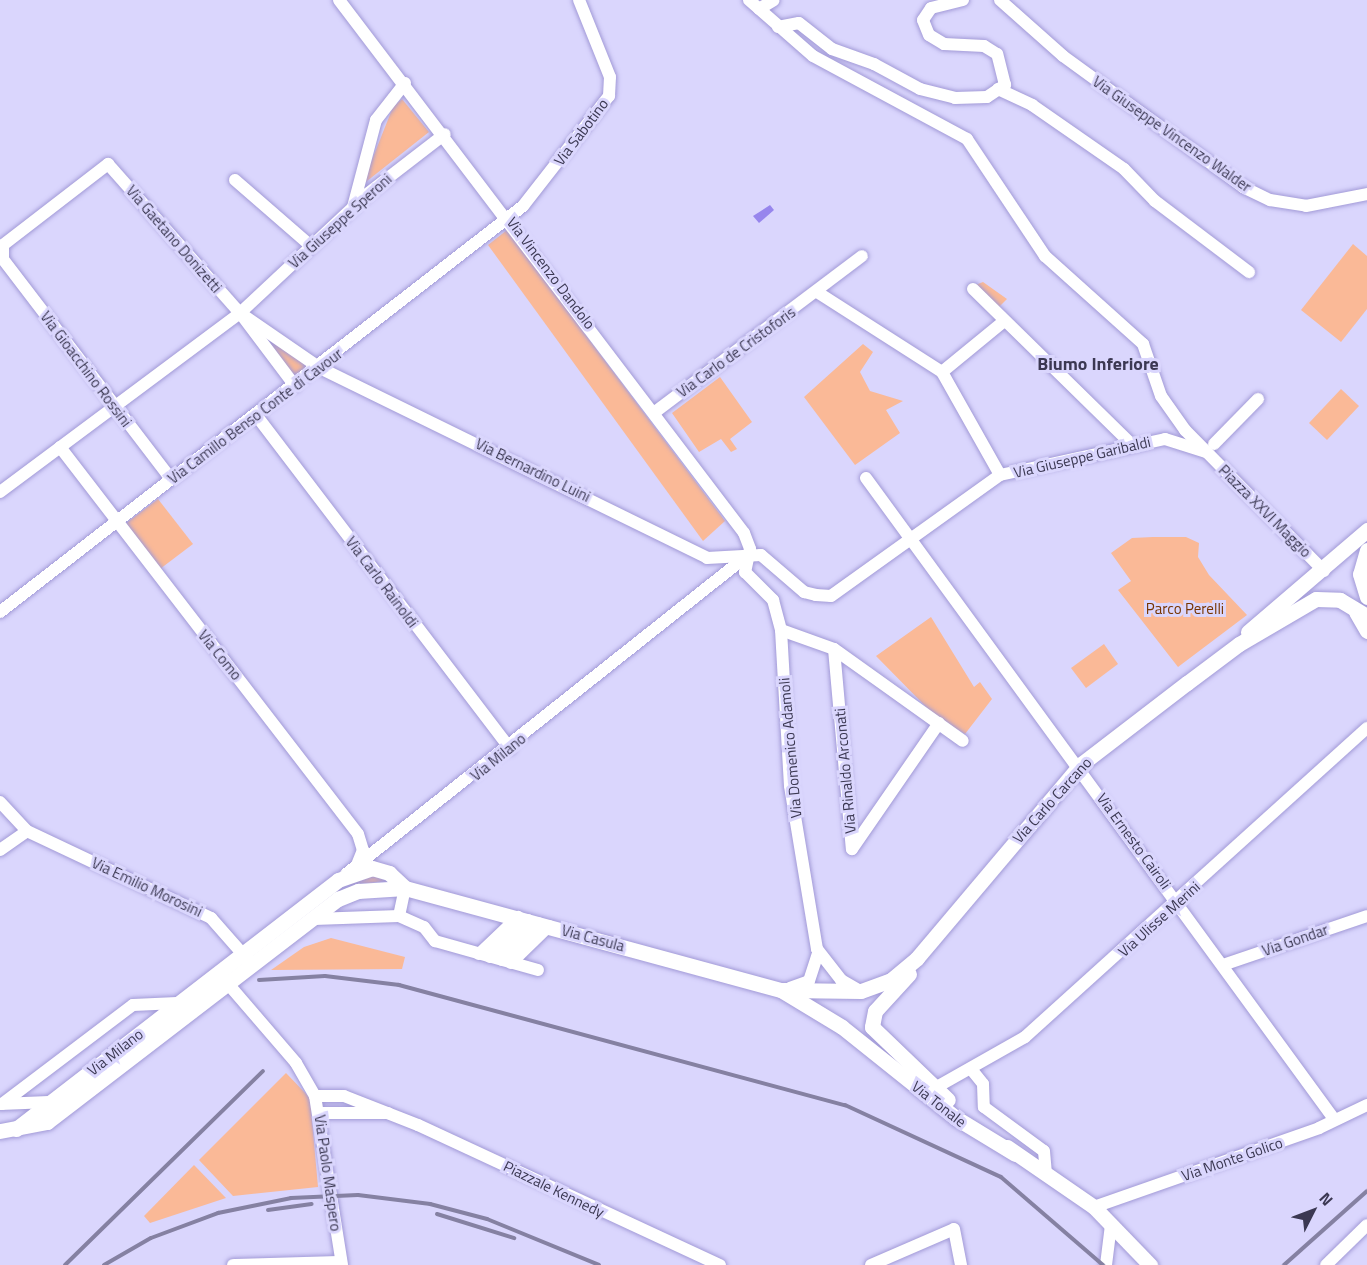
<!DOCTYPE html>
<html>
<head>
<meta charset="utf-8">
<style>
	body { margin:0 }
	#map { position:relative; width:1367px; height:1265px; overflow:hidden; background:#dad6fd; font-family:"Titillium Web",sans-serif }
	div>[style] { position:absolute }
	.green>* { inset:0; background:#fab997 }
	.water>* { inset:0; background:#9786ed }
	.roads { filter:drop-shadow(0 0 2px #a29ad7) drop-shadow(0 0 2px #a29ad7) }
	.minor>* { height:12px; margin:-6px; padding:0 6px; transform-origin:6px; border-radius:6px; background:#fff }
	.major>* { height:15px; margin:-7.5px; padding:0 7.5px; transform-origin:7.5px; border-radius:7.5px; background:#fff }
	.rail>* { height:4px; margin:-2px; padding:0 2px; transform-origin:2px; border-radius:2px; background:#8581a2 }
	span { translate:-50% -50%; white-space:nowrap; text-align:center; line-height:1.15; -webkit-text-stroke:6px #dad6fd; paint-order:stroke }
	.street-label { font-size:15px; color:#3b3852 }
	.park-label { font-size:15px; color:#763401 }
	.quarter-label { font-size:18px; color:#3b3852; font-weight:700 }
	.north { position:absolute; left:1283px; top:1181px; width:60px; height:60px; -webkit-text-stroke:4px #dad6fd; paint-order:stroke; rotate:48deg; font-size:16px; font-weight:700; line-height:24px; text-align:center; color:#3b3852 }
	.north::after { content:''; display:block; margin:auto; width:21px; height:27px; background:#3b3852; clip-path:polygon(50% 0,100% 100%,50% 72%,0 100%) }
</style>
</head>
<body>
<div id="map">
	<div class="green">
		<i style="clip-path:polygon(402px 99px,429px 132px,362px 185px,393px 107px)"></i>
		<i style="clip-path:polygon(507px 230px,725px 521px,703px 541px,488px 245px)"></i>
		<i style="clip-path:polygon(1353px 244px,1367px 256px,1367px 309px,1341px 342px,1301px 310px)"></i>
		<i style="clip-path:polygon(983px 282px,1007px 299px,994px 312px,973px 286px)"></i>
		<i style="clip-path:polygon(249px 321px,313px 361px,295px 381px)"></i>
		<i style="clip-path:polygon(863px 344px,873px 352px,860px 372px,870px 391px,903px 401px,886px 410px,900px 433px,855px 465px,804px 397px)"></i>
		<i style="clip-path:polygon(720px 377px,752px 422px,730px 439px,737px 449px,731px 452px,721px 439px,699px 452px,672px 413px)"></i>
		<i style="clip-path:polygon(1341px 389px,1359px 406px,1327px 440px,1309px 423px)"></i>
		<i style="clip-path:polygon(158px 499px,193px 544px,156px 572px,121px 527px)"></i>
		<i style="clip-path:polygon(1153px 537px,1186px 537px,1199px 543px,1198px 557px,1209px 575px,1247px 615px,1178px 667px,1118px 590px,1131px 581px,1111px 553px,1132px 538px)"></i>
		<i style="clip-path:polygon(931px 617px,974px 687px,980px 682px,992px 699px,965px 734px,935px 716px,876px 656px)"></i>
		<i style="clip-path:polygon(1104px 644px,1118px 664px,1086px 688px,1071px 668px)"></i>
		<i style="clip-path:polygon(370px 874px,386px 881px,349px 885px,349px 883px)"></i>
		<i style="clip-path:polygon(331px 938px,405px 957px,402px 969px,271px 970px,304px 947px)"></i>
		<i style="clip-path:polygon(286px 1073px,310px 1098px,318px 1187px,233px 1196px,199px 1160px)"></i>
		<i style="clip-path:polygon(194px 1165px,226px 1198px,150px 1223px,144px 1216px)"></i>
	</div>
	<div class="water">
		<i style="clip-path:polygon(770px 205px,774px 210px,759px 223px,753px 216px)"></i>
	</div>
	<div class="roads">
		<div class="minor">
			<i style="left:339px;top:0;width:669px;rotate:52.77deg"></i>
			<i style="left:744px;top:533px;width:17px;rotate:69deg"></i>
			<i style="left:750px;top:549px;width:24px;rotate:102deg"></i>
			<i style="left:745px;top:572px;width:40px;rotate:45deg"></i>
			<i style="left:773px;top:600px;width:31px;rotate:75deg"></i>
			<i style="left:781px;top:630px;width:156px;rotate:86.7deg"></i>
			<i style="left:790px;top:786px;width:165px;rotate:80.6deg"></i>
			<i style="left:817px;top:949px;width:39px;rotate:52deg"></i>
			<i style="left:841px;top:980px;width:22px;rotate:30deg"></i>
			<i style="left:749px;top:0;width:85px;rotate:41.2deg"></i>
			<i style="left:813px;top:56px;width:175px;rotate:28.3deg"></i>
			<i style="left:967px;top:139px;width:141px;rotate:56.3deg"></i>
			<i style="left:1045px;top:256px;width:132px;rotate:41.9deg"></i>
			<i style="left:1143px;top:344px;width:55px;rotate:70.9deg"></i>
			<i style="left:1161px;top:396px;width:42px;rotate:54.8deg"></i>
			<i style="left:1185px;top:430px;width:198px;rotate:45.4deg"></i>
			<i style="left:1000px;top:0;width:84px;rotate:41.6deg"></i>
			<i style="left:1063px;top:56px;width:223px;rotate:36deg"></i>
			<i style="left:1243px;top:187px;width:30px;rotate:26deg"></i>
			<i style="left:1270px;top:200px;width:36px;rotate:9deg"></i>
			<i style="left:1306px;top:206px;width:62px;rotate:-11.1deg"></i>
			<i style="left:759px;top:9px;width:17px;rotate:-31deg"></i>
			<i style="left:778px;top:27px;width:21px;rotate:-11deg"></i>
			<i style="left:799px;top:23px;width:42px;rotate:38.2deg"></i>
			<i style="left:832px;top:49px;width:45px;rotate:19.7deg"></i>
			<i style="left:874px;top:64px;width:52px;rotate:28.5deg"></i>
			<i style="left:920px;top:89px;width:36px;rotate:14deg"></i>
			<i style="left:955px;top:98px;width:32px;rotate:-2deg"></i>
			<i style="left:987px;top:97px;width:22px;rotate:-34deg"></i>
			<i style="left:1005px;top:85px;width:32px;rotate:-104deg"></i>
			<i style="left:997px;top:54px;width:15px;rotate:-148deg"></i>
			<i style="left:984px;top:46px;width:40px;rotate:-177.1deg"></i>
			<i style="left:944px;top:44px;width:17px;rotate:-149deg"></i>
			<i style="left:929px;top:35px;width:16px;rotate:-112deg"></i>
			<i style="left:923px;top:20px;width:14px;rotate:-56deg"></i>
			<i style="left:931px;top:8px;width:33px;rotate:-14deg"></i>
			<i style="left:998px;top:89px;width:38px;rotate:25deg"></i>
			<i style="left:1032px;top:105px;width:112px;rotate:34.8deg"></i>
			<i style="left:1124px;top:169px;width:45px;rotate:45.9deg"></i>
			<i style="left:1155px;top:201px;width:118px;rotate:37.1deg"></i>
			<i style="left:235px;top:180px;width:101px;rotate:41deg"></i>
			<i style="left:353px;top:207px;width:90px;rotate:-75.2deg"></i>
			<i style="left:376px;top:120px;width:47px;rotate:-51.9deg"></i>
			<i style="left:973px;top:289px;width:220px;rotate:44.4deg"></i>
			<i style="left:817px;top:292px;width:148px;rotate:32.6deg"></i>
			<i style="left:942px;top:372px;width:118px;rotate:60.6deg"></i>
			<i style="left:240px;top:313px;width:97px;rotate:34.5deg"></i>
			<i style="left:320px;top:368px;width:431px;rotate:26.1deg"></i>
			<i style="left:707px;top:558px;width:54px;rotate:-3.2deg"></i>
			<i style="left:761px;top:555px;width:57px;rotate:40.7deg"></i>
			<i style="left:804px;top:592px;width:12px;rotate:14deg"></i>
			<i style="left:816px;top:595px;width:15px;rotate:4deg"></i>
			<i style="left:831px;top:596px;width:208px;rotate:-35.6deg"></i>
			<i style="left:1000px;top:475px;width:169px;rotate:-12.3deg"></i>
			<i style="left:1165px;top:439px;width:43px;rotate:17.6deg"></i>
			<i style="left:942px;top:372px;width:79px;rotate:-39.3deg"></i>
			<i style="left:655px;top:412px;width:259px;rotate:-37deg"></i>
			<i style="left:256px;top:415px;width:419px;rotate:52.7deg"></i>
			<i style="left:1214px;top:444px;width:63px;rotate:-45.6deg"></i>
			<i style="left:60px;top:447px;width:488px;rotate:52.4deg"></i>
			<i style="left:358px;top:834px;width:17px;rotate:73deg"></i>
			<i style="left:363px;top:850px;width:18px;rotate:112deg"></i>
			<i style="left:866px;top:478px;width:794px;rotate:53.87deg"></i>
			<i style="left:171px;top:479px;width:277px;rotate:-127.4deg"></i>
			<i style="left:3px;top:259px;width:14px;rotate:-90deg"></i>
			<i style="left:3px;top:245px;width:133px;rotate:-37.6deg"></i>
			<i style="left:108px;top:164px;width:199px;rotate:48.5deg"></i>
			<i style="left:240px;top:313px;width:91px;rotate:53deg"></i>
			<i style="left:0;top:492px;width:299px;rotate:-36.7deg"></i>
			<i style="left:240px;top:313px;width:174px;rotate:-43.1deg"></i>
			<i style="left:367px;top:194px;width:98px;rotate:-37.6deg"></i>
			<i style="left:0;top:612px;width:662px;rotate:-37.82deg"></i>
			<i style="left:523px;top:206px;width:140px;rotate:-52deg"></i>
			<i style="left:609px;top:96px;width:19px;rotate:-87deg"></i>
			<i style="left:610px;top:77px;width:83px;rotate:-111.9deg"></i>
			<i style="left:781px;top:630px;width:56px;rotate:19.7deg"></i>
			<i style="left:834px;top:649px;width:158px;rotate:35.5deg"></i>
			<i style="left:834px;top:649px;width:201px;rotate:84.9deg"></i>
			<i style="left:0;top:802px;width:40px;rotate:47deg"></i>
			<i style="left:27px;top:831px;width:204px;rotate:25.3deg"></i>
			<i style="left:211px;top:918px;width:55px;rotate:48.7deg"></i>
			<i style="left:852px;top:849px;width:153px;rotate:-55.4deg"></i>
			<i style="left:0;top:850px;width:33px;rotate:-35deg"></i>
			<i style="left:346px;top:874px;width:513px;rotate:-38.43deg"></i>
			<i style="left:399px;top:916px;width:29px;rotate:-78deg"></i>
			<i style="left:314px;top:919px;width:85px;rotate:-2deg"></i>
			<i style="left:399px;top:916px;width:27px;rotate:24deg"></i>
			<i style="left:424px;top:927px;width:18px;rotate:52deg"></i>
			<i style="left:435px;top:941px;width:107px;rotate:15.7deg"></i>
			<i style="left:479px;top:954px;width:54px;rotate:-43.5deg"></i>
			<i style="left:490px;top:957px;width:53px;rotate:-44.2deg"></i>
			<i style="left:502px;top:960px;width:52px;rotate:-45deg"></i>
			<i style="left:511px;top:963px;width:53px;rotate:-44.2deg"></i>
			<i style="left:1223px;top:965px;width:152px;rotate:-18.8deg"></i>
			<i style="left:223px;top:978px;width:112px;rotate:49.3deg"></i>
			<i style="left:296px;top:1063px;width:38px;rotate:60deg"></i>
			<i style="left:315px;top:1096px;width:171px;rotate:80.9deg"></i>
			<i style="left:790px;top:988px;width:20px;rotate:-20deg"></i>
			<i style="left:809px;top:981px;width:29px;rotate:-72deg"></i>
			<i style="left:971px;top:1069px;width:19px;rotate:51deg"></i>
			<i style="left:983px;top:1084px;width:23px;rotate:88deg"></i>
			<i style="left:984px;top:1107px;width:74px;rotate:36.3deg"></i>
			<i style="left:1044px;top:1151px;width:24px;rotate:85deg"></i>
			<i style="left:935px;top:1088px;width:103px;rotate:-29.5deg"></i>
			<i style="left:1025px;top:1037px;width:461px;rotate:-42.1deg"></i>
			<i style="left:315px;top:1096px;width:29px"></i>
			<i style="left:344px;top:1096px;width:79px;rotate:21.4deg"></i>
			<i style="left:418px;top:1125px;width:333px;rotate:24.9deg"></i>
			<i style="left:0;top:1104px;width:49px;rotate:-2.3deg"></i>
			<i style="left:2px;top:1104px;width:164px;rotate:-37.1deg"></i>
			<i style="left:133px;top:1005px;width:44px;rotate:-2.6deg"></i>
			<i style="left:321px;top:1113px;width:67px"></i>
			<i style="left:1094px;top:1207px;width:238px;rotate:-19.3deg"></i>
			<i style="left:1319px;top:1128px;width:53px;rotate:-25.6deg"></i>
			<i style="left:233px;top:1265px;width:108px;rotate:-1.6deg"></i>
			<i style="left:871px;top:1265px;width:90px;rotate:-23.4deg"></i>
			<i style="left:954px;top:1229px;width:37px;rotate:79deg"></i>
			<i style="left:1106px;top:1265px;width:40px;rotate:-82.9deg"></i>
			<i style="left:1326px;top:1265px;width:57px;rotate:-44.3deg"></i>
		</div>
		<div class="major">
			<i style="left:1367px;top:550px;width:25px;rotate:106deg"></i>
			<i style="left:1360px;top:574px;width:24px;rotate:73deg"></i>
			<i style="left:1356px;top:612px;width:22px;rotate:60deg"></i>
			<i style="left:1248px;top:632px;width:157px;rotate:-40.6deg"></i>
			<i style="left:909px;top:974px;width:50px;rotate:132.6deg"></i>
			<i style="left:875px;top:1011px;width:16px;rotate:101deg"></i>
			<i style="left:872px;top:1027px;width:105px;rotate:43.8deg"></i>
			<i style="left:784px;top:990px;width:77px;rotate:0.7deg"></i>
			<i style="left:861px;top:991px;width:32px;rotate:-20deg"></i>
			<i style="left:891px;top:980px;width:34px;rotate:-40deg"></i>
			<i style="left:917px;top:958px;width:253px;rotate:-49.8deg"></i>
			<i style="left:1080px;top:765px;width:135px;rotate:-37.5deg"></i>
			<i style="left:1187px;top:683px;width:65px;rotate:-36.9deg"></i>
			<i style="left:1239px;top:644px;width:89px;rotate:-30.3deg"></i>
			<i style="left:1316px;top:599px;width:24px;rotate:2deg"></i>
			<i style="left:1340px;top:600px;width:31px;rotate:31deg"></i>
			<i style="left:16px;top:1129px;width:407px;rotate:-37.7deg"></i>
			<i style="left:338px;top:880px;width:36px;rotate:-19deg"></i>
			<i style="left:372px;top:868px;width:18px;rotate:16deg"></i>
			<i style="left:389px;top:873px;width:22px;rotate:43deg"></i>
			<i style="left:0;top:1131px;width:48px;rotate:-10.8deg"></i>
			<i style="left:47px;top:1122px;width:367px;rotate:-37.5deg"></i>
			<i style="left:338px;top:899px;width:22px;rotate:-22deg"></i>
			<i style="left:358px;top:891px;width:47px;rotate:-3.7deg"></i>
			<i style="left:405px;top:888px;width:390px;rotate:15.2deg"></i>
			<i style="left:781px;top:990px;width:71px;rotate:31.2deg"></i>
			<i style="left:842px;top:1027px;width:146px;rotate:38.6deg"></i>
			<i style="left:956px;top:1118px;width:69px;rotate:31.4deg"></i>
			<i style="left:1007px;top:1147px;width:106px;rotate:34.6deg"></i>
			<i style="left:1094px;top:1207px;width:81px;rotate:46deg"></i>
		</div>
	</div>
	<div class="rail">
		<i style="left:259px;top:980px;width:66px;rotate:-3.5deg"></i>
		<i style="left:325px;top:976px;width:75px;rotate:6.9deg"></i>
		<i style="left:399px;top:985px;width:462px;rotate:15.1deg"></i>
		<i style="left:845px;top:1105px;width:172px;rotate:24.8deg"></i>
		<i style="left:1001px;top:1177px;width:135px;rotate:40.8deg"></i>
		<i style="left:268px;top:1210px;width:44px;rotate:-7.8deg"></i>
		<i style="left:437px;top:1214px;width:81px;rotate:17.3deg"></i>
		<i style="left:65px;top:1265px;width:277px;rotate:-44.4deg"></i>
		<i style="left:104px;top:1265px;width:54px;rotate:-29.9deg"></i>
		<i style="left:151px;top:1238px;width:72px;rotate:-20.5deg"></i>
		<i style="left:218px;top:1213px;width:75px;rotate:-11.6deg"></i>
		<i style="left:291px;top:1198px;width:67px;rotate:-2.6deg"></i>
		<i style="left:358px;top:1195px;width:73px;rotate:7.1deg"></i>
		<i style="left:430px;top:1204px;width:59px;rotate:14.7deg"></i>
		<i style="left:487px;top:1219px;width:121px;rotate:22.3deg"></i>
		<i style="left:1284px;top:1265px;width:111px;rotate:-41.7deg"></i>
	</div>
	<div class="street-label">
		<span style="left:581px;top:132px;rotate:-53deg">Via Sabotino</span>
		<span style="left:1172px;top:134px;rotate:35deg">Via Giuseppe Vincenzo Walder</span>
		<span style="left:340px;top:221px;rotate:-42deg">Via Giuseppe Speroni</span>
		<span style="left:174px;top:239px;rotate:49deg">Via Gaetano Donizetti</span>
		<span style="left:551px;top:273px;rotate:53deg">Via Vincenzo Dandolo</span>
		<span style="left:736px;top:352px;rotate:-36deg">Via Carlo de Cristoforis</span>
		<span style="left:86px;top:369px;rotate:53deg">Via Gioacchino Rossini</span>
		<span style="left:255px;top:416px;rotate:-37deg">Via Camillo Benso Conte di Cavour</span>
		<span style="left:1082px;top:457px;rotate:-13deg">Via Giuseppe Garibaldi</span>
		<span style="left:533px;top:470px;rotate:26deg">Via Bernardino Luini</span>
		<span style="left:1265px;top:511px;rotate:45deg">Piazza XXVI Maggio</span>
		<span style="left:382px;top:582px;rotate:53deg">Via Carlo Rainoldi</span>
		<span style="left:220px;top:655px;rotate:51deg">Via Como</span>
		<span style="left:790px;top:748px;rotate:-95deg">Via Domenico Adamoli</span>
		<span style="left:498px;top:757px;rotate:-39deg">Via Milano</span>
		<span style="left:845px;top:771px;rotate:-95deg">Via Rinaldo Arconati</span>
		<span style="left:1052px;top:800px;rotate:-48deg">Via Carlo Carcano</span>
		<span style="left:1134px;top:841px;rotate:54deg">Via Ernesto Cairoli</span>
		<span style="left:147px;top:887px;rotate:25deg">Via Emilio Morosini</span>
		<span style="left:1159px;top:919px;rotate:-42deg">Via Ulisse Merini</span>
		<span style="left:593px;top:938px;rotate:15deg">Via Casula</span>
		<span style="left:1295px;top:940px;rotate:-19deg">Via Gondar</span>
		<span style="left:115px;top:1052px;rotate:-38deg">Via Milano</span>
		<span style="left:939px;top:1104px;rotate:38deg">Via Tonale</span>
		<span style="left:1232px;top:1159px;rotate:-19deg">Via Monte Golico</span>
		<span style="left:328px;top:1173px;rotate:82deg">Via Paolo Maspero</span>
		<span style="left:554px;top:1189px;rotate:26deg">Piazzale Kennedy</span>
	</div>
	<div class="park-label">
		<span style="left:1185px;top:609px">Parco Perelli</span>
	</div>
	<div class="quarter-label">
		<span style="left:1098px;top:364px">Biumo Inferiore</span>
	</div>
	<div class="north">N</div>
</div>
</body>
</html>
